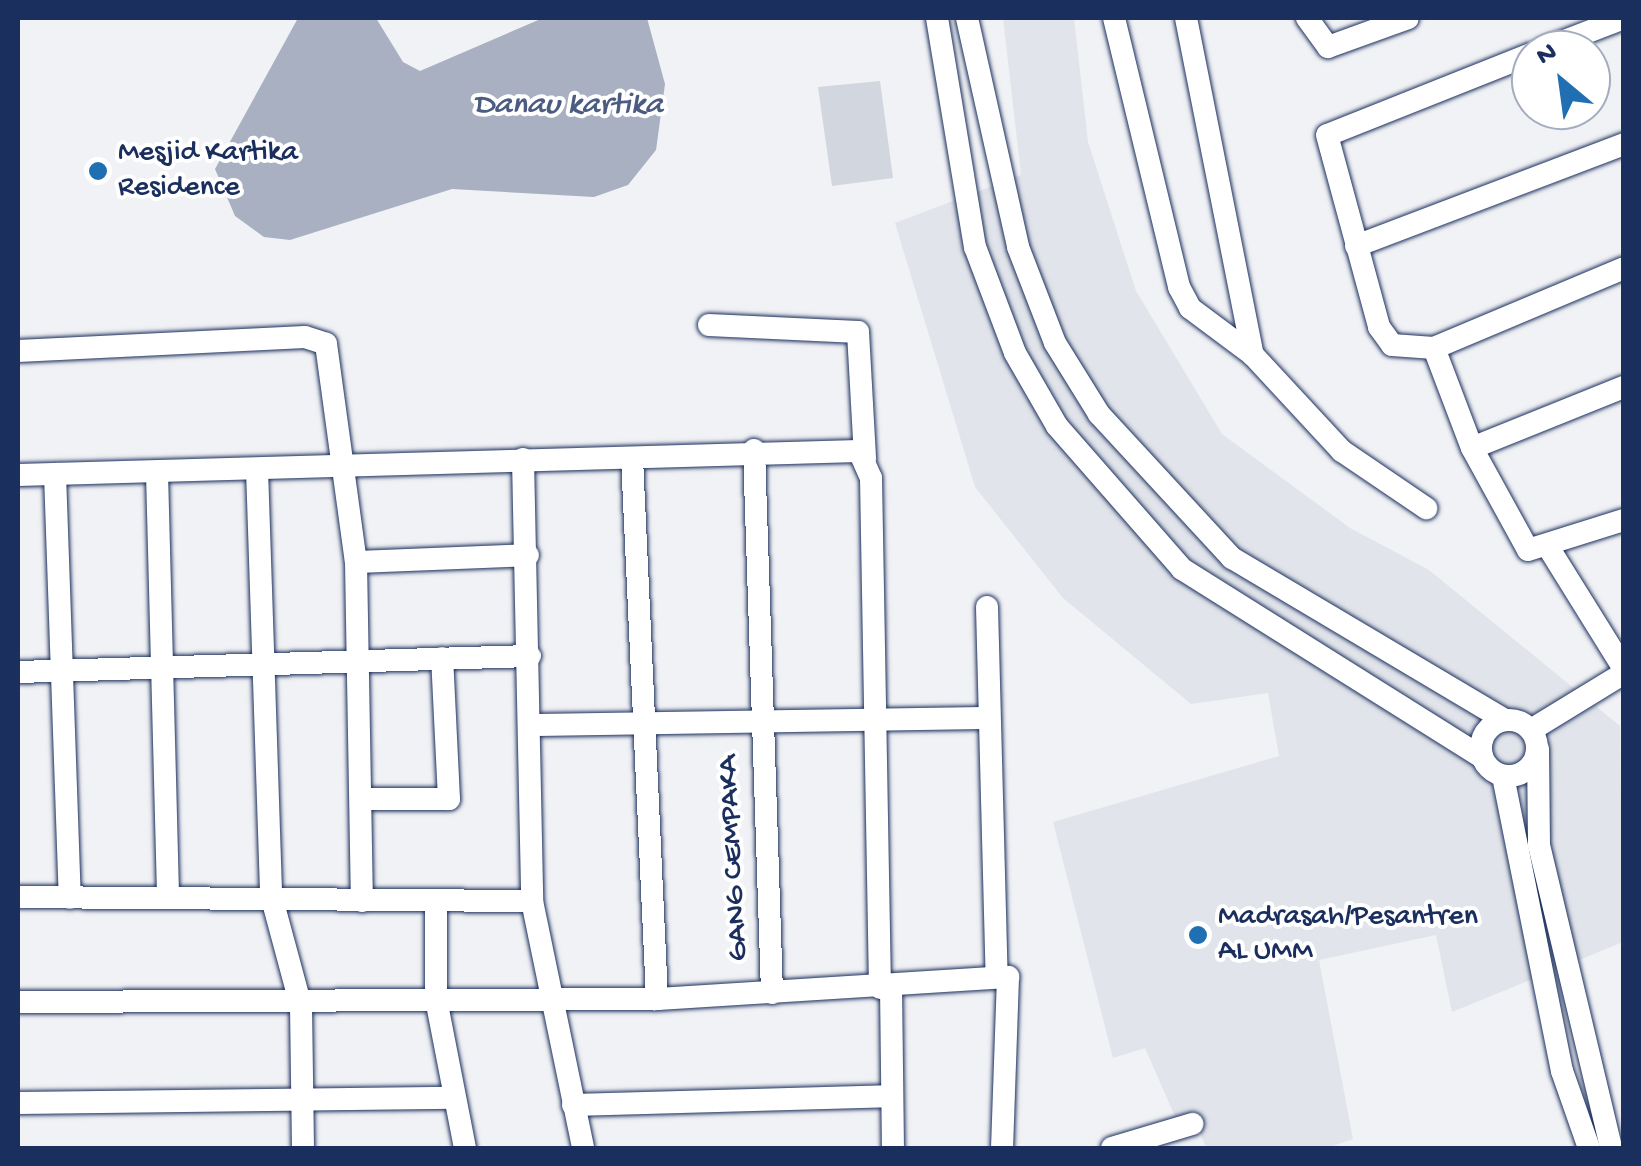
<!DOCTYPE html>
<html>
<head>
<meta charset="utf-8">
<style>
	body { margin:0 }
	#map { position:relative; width:1641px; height:1166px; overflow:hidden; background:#f1f2f5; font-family:"Gochi Hand",sans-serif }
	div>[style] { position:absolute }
	.built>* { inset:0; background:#e1e4ea }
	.green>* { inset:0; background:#d2d6df }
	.water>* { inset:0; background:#a8b0c2 }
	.roads { filter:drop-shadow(0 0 2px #1b2f5e) drop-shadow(0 0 2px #1b2f5e) }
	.minor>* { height:22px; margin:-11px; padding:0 11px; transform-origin:11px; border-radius:11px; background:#fff }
	.minor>.ring { margin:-11px; padding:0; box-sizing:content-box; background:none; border:22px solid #fff; border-radius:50% }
	.dots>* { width:28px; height:28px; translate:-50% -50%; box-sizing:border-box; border:5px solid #fff; border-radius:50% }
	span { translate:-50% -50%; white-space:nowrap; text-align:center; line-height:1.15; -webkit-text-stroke:8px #fff; paint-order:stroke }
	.poi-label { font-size:30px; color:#1b2f5e }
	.left { translate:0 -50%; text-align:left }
	.street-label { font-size:30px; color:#1b2f5e }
	.water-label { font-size:32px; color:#4c5c81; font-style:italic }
	.frame { position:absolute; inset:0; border:20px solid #1b2f5e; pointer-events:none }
	.north { position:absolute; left:1511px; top:30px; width:100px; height:100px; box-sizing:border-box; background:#fff; border:2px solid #a4acbf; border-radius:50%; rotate:331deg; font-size:28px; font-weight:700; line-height:40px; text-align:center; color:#1b2f5e }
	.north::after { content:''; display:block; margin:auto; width:35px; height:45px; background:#1f6fb2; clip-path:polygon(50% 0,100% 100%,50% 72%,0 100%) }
</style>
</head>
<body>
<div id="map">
	<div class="built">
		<i style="clip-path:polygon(1003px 18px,1074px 18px,1088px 142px,1136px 291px,1222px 434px,1350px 528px,1429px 570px,1620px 726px,1623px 942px,1452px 1012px,1436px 935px,1319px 960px,1353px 1139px,1327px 1148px,1206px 1148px,1193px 1114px,1177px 1121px,1145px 1048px,1113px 1058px,1053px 822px,1279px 756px,1268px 693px,1191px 704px,1063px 598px,975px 487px,895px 223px,1021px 175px)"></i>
	</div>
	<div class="green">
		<i style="clip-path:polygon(880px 81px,893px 178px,832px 186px,818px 87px)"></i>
	</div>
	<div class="water">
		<i style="clip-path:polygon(298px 18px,376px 18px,403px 62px,420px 71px,543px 18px,647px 18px,665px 84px,656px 150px,628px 185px,594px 197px,452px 189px,290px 240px,264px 237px,235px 216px,215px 169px)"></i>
	</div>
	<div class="roads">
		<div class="minor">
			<i style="left:937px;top:18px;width:232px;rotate:80.6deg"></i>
			<i style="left:975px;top:247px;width:113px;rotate:69.3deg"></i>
			<i style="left:1015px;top:353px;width:84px;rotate:60.1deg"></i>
			<i style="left:1057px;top:426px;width:190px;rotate:48.8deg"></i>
			<i style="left:1182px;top:569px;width:354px;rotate:32.1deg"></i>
			<i style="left:967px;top:18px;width:235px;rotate:77.4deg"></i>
			<i style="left:1018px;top:247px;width:103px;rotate:68.9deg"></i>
			<i style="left:1055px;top:343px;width:84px;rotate:58.2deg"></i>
			<i style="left:1099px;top:414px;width:196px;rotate:47.3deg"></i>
			<i style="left:1232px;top:558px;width:317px;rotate:30.7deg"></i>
			<i style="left:1114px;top:18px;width:277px;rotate:76.4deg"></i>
			<i style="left:1179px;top:287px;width:24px;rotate:62deg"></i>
			<i style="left:1190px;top:308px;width:79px;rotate:36.7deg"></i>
			<i style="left:1186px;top:18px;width:344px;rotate:78.8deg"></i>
			<i style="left:1253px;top:355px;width:131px;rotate:47.2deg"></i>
			<i style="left:1342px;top:451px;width:102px;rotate:34.2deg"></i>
			<i style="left:1307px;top:18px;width:36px;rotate:54deg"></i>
			<i style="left:1328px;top:47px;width:85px;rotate:-19.9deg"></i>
			<i style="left:1541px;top:50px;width:89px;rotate:-21.1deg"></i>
			<i style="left:1531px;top:54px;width:219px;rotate:158.3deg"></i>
			<i style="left:1327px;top:135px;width:199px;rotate:74.8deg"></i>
			<i style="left:1379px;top:327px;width:22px;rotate:54deg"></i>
			<i style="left:1392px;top:345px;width:42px;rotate:4.1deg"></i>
			<i style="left:1434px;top:348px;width:206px;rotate:-22.8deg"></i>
			<i style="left:1356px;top:246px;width:287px;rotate:-20.8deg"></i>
			<i style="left:709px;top:325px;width:149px;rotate:2.7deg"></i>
			<i style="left:858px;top:332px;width:127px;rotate:86.8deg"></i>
			<i style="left:1434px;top:348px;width:107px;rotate:69.2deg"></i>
			<i style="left:1472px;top:448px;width:116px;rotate:61.2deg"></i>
			<i style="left:1528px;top:550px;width:101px;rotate:-17.4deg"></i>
			<i style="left:18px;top:351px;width:287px;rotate:-2.8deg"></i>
			<i style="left:305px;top:337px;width:22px;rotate:18deg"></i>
			<i style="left:326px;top:344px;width:220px;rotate:82.2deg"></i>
			<i style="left:356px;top:562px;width:339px;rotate:89deg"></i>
			<i style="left:1472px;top:448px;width:164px;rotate:-21.9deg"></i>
			<i style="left:754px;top:450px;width:543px;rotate:88.1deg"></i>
			<i style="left:632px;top:458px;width:542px;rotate:87.35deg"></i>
			<i style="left:523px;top:459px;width:442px;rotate:88.8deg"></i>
			<i style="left:532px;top:901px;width:252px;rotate:78.3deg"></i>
			<i style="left:257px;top:469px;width:426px;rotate:88.1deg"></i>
			<i style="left:271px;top:895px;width:115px;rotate:74.9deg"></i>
			<i style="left:301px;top:1006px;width:142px;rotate:89.2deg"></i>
			<i style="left:157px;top:473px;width:425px;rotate:88.5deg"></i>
			<i style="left:55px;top:474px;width:424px;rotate:88deg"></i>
			<i style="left:18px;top:475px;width:841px;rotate:-1.63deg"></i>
			<i style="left:859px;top:451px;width:30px;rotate:66deg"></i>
			<i style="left:871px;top:478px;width:510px;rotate:88.99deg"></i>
			<i style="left:1550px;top:550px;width:140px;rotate:58.1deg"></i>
			<i style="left:356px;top:562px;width:172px;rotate:-2.3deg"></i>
			<i style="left:987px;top:607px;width:370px;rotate:88.5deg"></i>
			<i style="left:18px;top:672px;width:512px;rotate:-1.79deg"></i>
			<i class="ring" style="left:1481px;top:720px;width:34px;height:34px"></i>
			<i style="left:532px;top:725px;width:456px;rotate:-0.9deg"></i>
			<i style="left:1531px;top:730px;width:109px;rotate:-31.5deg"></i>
			<i style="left:1538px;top:749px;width:96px;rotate:89.4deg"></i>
			<i style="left:1539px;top:845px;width:311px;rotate:76.6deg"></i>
			<i style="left:1503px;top:776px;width:301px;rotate:78.7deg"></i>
			<i style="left:1562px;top:1071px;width:82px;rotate:70.7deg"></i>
			<i style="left:365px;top:799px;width:84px"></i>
			<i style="left:449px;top:799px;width:141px;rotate:-92.8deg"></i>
			<i style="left:18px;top:897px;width:514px;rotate:0.45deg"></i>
			<i style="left:436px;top:902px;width:97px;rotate:90deg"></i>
			<i style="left:436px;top:999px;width:152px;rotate:79deg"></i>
			<i style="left:891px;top:987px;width:161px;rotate:89.3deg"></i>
			<i style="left:18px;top:1002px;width:639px;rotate:-0.27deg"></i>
			<i style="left:657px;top:999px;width:352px;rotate:-3.6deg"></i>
			<i style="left:1008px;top:977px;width:171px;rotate:92deg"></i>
			<i style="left:18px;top:1103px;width:436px;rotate:-0.7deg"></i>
			<i style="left:573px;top:1105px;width:315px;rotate:-1.6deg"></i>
			<i style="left:1112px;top:1148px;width:84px;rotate:-16.7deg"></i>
		</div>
	</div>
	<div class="dots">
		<i style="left:98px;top:171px;background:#1f6fb2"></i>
		<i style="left:1198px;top:935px;background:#1f6fb2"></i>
	</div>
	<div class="poi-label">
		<span class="left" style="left:118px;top:171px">Mesjid Kartika<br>Residence</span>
		<span class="left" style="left:1218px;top:935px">Madrasah/Pesantren<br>AL UMM</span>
	</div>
	<div class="street-label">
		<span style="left:735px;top:858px;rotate:-93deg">GANG CEMPAKA</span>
	</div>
	<div class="water-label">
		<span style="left:568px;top:106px">Danau kartika</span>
	</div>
	<div class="frame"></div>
	<div class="north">N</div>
</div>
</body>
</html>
